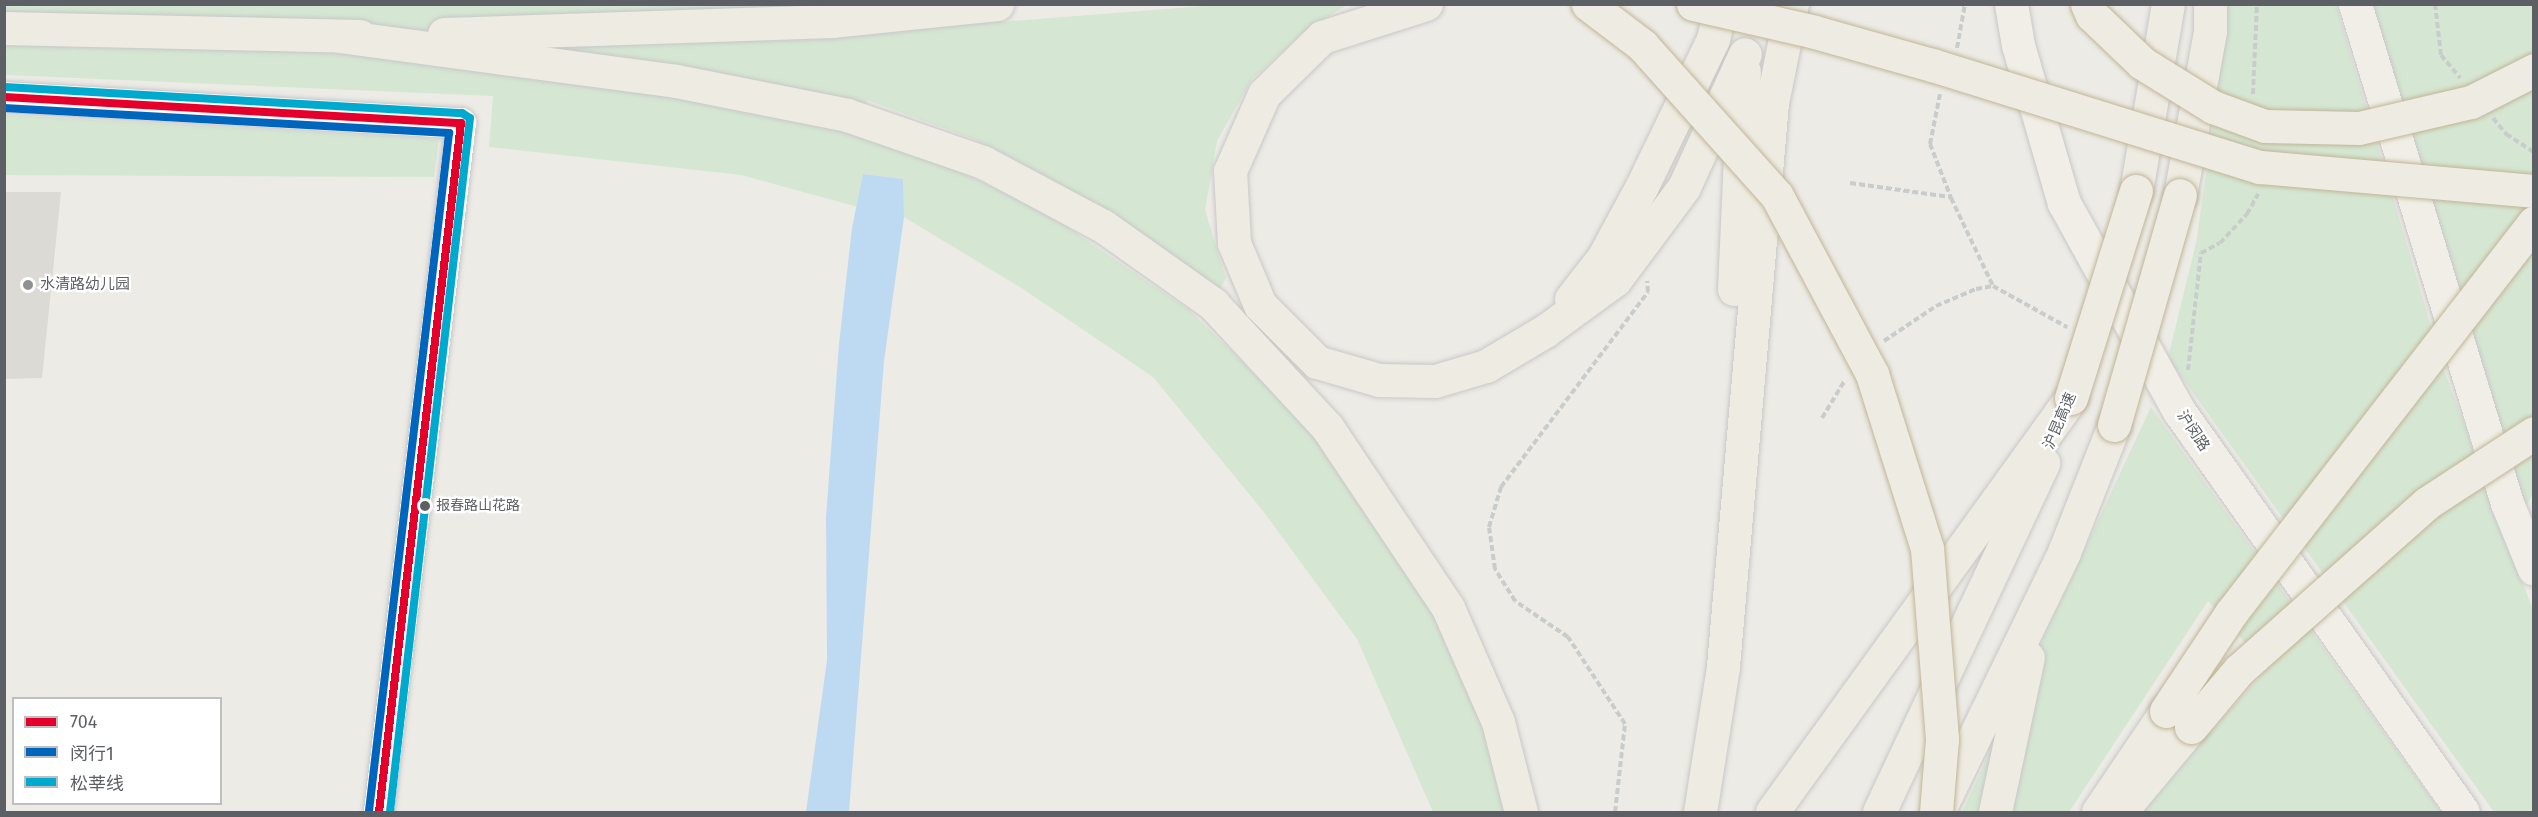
<!DOCTYPE html>
<html>
<head>
<meta charset="utf-8">
<style>
	body { margin:0 }
	#map { position:relative; width:2538px; height:817px; overflow:hidden; background:#ecebe6; font-family:"Fira Sans","Noto Sans SC",sans-serif }
	div>[style] { position:absolute }
	.education>* { inset:0; background:#dcdad5 }
	.green>* { inset:0; background:#d5e7d3 }
	.water>* { inset:0; background:#bedaf3 }
	.path>* { height:4px; margin-top:-2px; transform-origin:0; background:repeating-linear-gradient(90deg,#c8ccca 0 6px,transparent 0 9px) }
	.roads { filter:drop-shadow(0 0 2px #c8c7c7) drop-shadow(0 0 2px #c8c7c7) }
	.tertiary>* { height:30px; margin:-15px; padding:0 15px; transform-origin:15px; border-radius:15px; background:#fcfcfb }
	.trunk>* { height:33px; margin:-16.5px; padding:0 16.5px; transform-origin:16.5px; border-radius:16.5px; background:#f0eee6 }
	.motorway>* { height:33px; margin:-16.5px; padding:0 16.5px; transform-origin:16.5px; border-radius:16.5px; background:#eeebe2 }
	.bridges { filter:drop-shadow(0 0 2px #c1b596) drop-shadow(0 0 2px #c1b596) }
	.motorway-bridge>* { height:33px; margin:-16.5px; padding:0 16.5px; transform-origin:16.5px; border-radius:16.5px; background:#eeebe2 }
	.bus-1>* { height:8px; margin:-4px; padding:0 4px; transform-origin:4px; border-radius:4px; background:#e4002b }
	.bus-2>* { height:8px; margin:-4px; padding:0 4px; transform-origin:4px; border-radius:4px; background:#0065bd }
	.bus-3>* { height:8px; margin:-4px; padding:0 4px; transform-origin:4px; border-radius:4px; background:#00a9ce }
	.dots>* { width:16px; height:16px; translate:-50% -50%; box-sizing:border-box; border:3px solid #fff; border-radius:50% }
	span { translate:-50% -50%; white-space:nowrap; text-align:center; line-height:1.15; -webkit-text-stroke:4.5px #fff; paint-order:stroke }
	.bus-label { font-size:14px; color:#5c5f64 }
	.left { translate:0 -50%; text-align:left }
	.poi-label { font-size:15px; color:#5c5f64 }
	.street-label { font-size:15px; color:#5c5f64 }
	.frame { position:absolute; inset:0; border:6px solid #5c5f64; pointer-events:none }
	.legend { position:absolute; left:12px; top:697px; width:210px; height:108px; box-sizing:border-box; background:#fff; border:2px solid #bebfc1; margin:0; padding:8px 10px; list-style:none; font-size:18px; color:#5c5f64 }
	.legend li { display:flex; align-items:center; gap:12px; height:30px }
	.legend b { width:30px; border:2px solid #bebfc1 }
</style>
</head>
<body>
<div id="map">
	<div class="education">
		<i style="clip-path:polygon(5px 192px,61px 192px,42px 378px,5px 379px)"></i>
	</div>
	<div class="green">
		<i style="clip-path:polygon(873px 4px,872px 32px,1216px 5px,1347px 5px,1305px 31px,1252px 79px,1217px 141px,1205px 210px,1226px 278px,1217px 295px,1106px 210px,971px 138px,867px 100px,863px 137px,921px 153px,1045px 212px,1189px 310px,1302px 420px,1379px 523px,1445px 629px,1500px 760px,1512px 812px,1433px 812px,1357px 639px,1263px 511px,1153px 377px,1023px 289px,904px 217px,902px 179px,863px 174px,858px 207px,741px 175px,489px 147px,493px 96px,5px 75px,5px 5px)"></i>
		<i style="clip-path:polygon(2224px 5px,2336px 5px,2444px 370px,2533px 610px,2533px 812px,2494px 812px,2168px 358px,2196px 243px,2218px 92px)"></i>
		<i style="clip-path:polygon(2373px 5px,2533px 5px,2534px 492px,2524px 509px)"></i>
		<i style="clip-path:polygon(4px 115px,5px 115px,439px 139px,434px 177px,5px 175px)"></i>
		<i style="clip-path:polygon(2151px 407px,2316px 638px,2441px 812px,2140px 812px,2268px 668px,2208px 601px,2069px 812px,1962px 812px)"></i>
	</div>
	<div class="water">
		<i style="clip-path:polygon(863px 174px,903px 179px,904px 217px,884px 361px,849px 812px,806px 812px,827px 660px,826px 517px,839px 344px,852px 228px)"></i>
	</div>
	<div class="path">
		<i style="left:2435px;top:4px;width:51px;rotate:83.3deg"></i>
		<i style="left:2441px;top:55px;width:30px;rotate:50deg"></i>
		<i style="left:1957px;top:48px;width:45px;rotate:-79.7deg"></i>
		<i style="left:1940px;top:94px;width:51px;rotate:101.3deg"></i>
		<i style="left:1930px;top:144px;width:58px;rotate:68.7deg"></i>
		<i style="left:1951px;top:198px;width:98px;rotate:64.5deg"></i>
		<i style="left:2253px;top:94px;width:90px;rotate:-87.5deg"></i>
		<i style="left:2493px;top:118px;width:21px;rotate:51deg"></i>
		<i style="left:2506px;top:134px;width:33px;rotate:33deg"></i>
		<i style="left:1850px;top:183px;width:101px;rotate:8deg"></i>
		<i style="left:1884px;top:341px;width:63px;rotate:-33.9deg"></i>
		<i style="left:1936px;top:306px;width:43px;rotate:-23deg"></i>
		<i style="left:1976px;top:289px;width:17px;rotate:-10deg"></i>
		<i style="left:1993px;top:286px;width:85px;rotate:29deg"></i>
		<i style="left:2188px;top:370px;width:118px;rotate:-83.7deg"></i>
		<i style="left:2201px;top:253px;width:21px;rotate:-28deg"></i>
		<i style="left:2220px;top:243px;width:40px;rotate:-47deg"></i>
		<i style="left:2247px;top:214px;width:23px;rotate:-61deg"></i>
		<i style="left:1822px;top:418px;width:44px;rotate:-58.8deg"></i>
		<i style="left:1615px;top:812px;width:89px;rotate:-83.5deg"></i>
		<i style="left:1625px;top:724px;width:104px;rotate:-123.2deg"></i>
		<i style="left:1568px;top:637px;width:64px;rotate:-145.8deg"></i>
		<i style="left:1515px;top:601px;width:38px;rotate:-122deg"></i>
		<i style="left:1495px;top:569px;width:42px;rotate:-98.1deg"></i>
		<i style="left:1489px;top:527px;width:42px;rotate:-73.3deg"></i>
		<i style="left:1501px;top:487px;width:244px;rotate:-53deg"></i>
		<i style="left:1648px;top:292px;width:11px;rotate:-95deg"></i>
	</div>
	<div class="roads">
		<div class="tertiary">
			<i style="left:4px;top:97px;width:458px;rotate:3.3deg"></i>
			<i style="left:461px;top:123px;width:694px;rotate:96.79deg"></i>
		</div>
		<div class="trunk">
			<i style="left:2011px;top:4px;width:42px;rotate:80.3deg"></i>
			<i style="left:2018px;top:45px;width:165px;rotate:73.8deg"></i>
			<i style="left:2064px;top:203px;width:238px;rotate:61.1deg"></i>
			<i style="left:2179px;top:411px;width:491px;rotate:54.7deg"></i>
			<i style="left:2355px;top:4px;width:522px;rotate:73.06deg"></i>
			<i style="left:2507px;top:503px;width:71px;rotate:67.8deg"></i>
		</div>
		<div class="motorway">
			<i style="left:1426px;top:4px;width:109px;rotate:162.4deg"></i>
			<i style="left:1322px;top:37px;width:81px;rotate:135.5deg"></i>
			<i style="left:1264px;top:94px;width:84px;rotate:113.8deg"></i>
			<i style="left:1230px;top:171px;width:72px;rotate:86.8deg"></i>
			<i style="left:1234px;top:243px;width:67px;rotate:67.2deg"></i>
			<i style="left:1260px;top:305px;width:81px;rotate:45deg"></i>
			<i style="left:1317px;top:362px;width:65px;rotate:16.2deg"></i>
			<i style="left:1379px;top:380px;width:56px;rotate:1deg"></i>
			<i style="left:1435px;top:381px;width:53px;rotate:-16.4deg"></i>
			<i style="left:1486px;top:366px;width:69px;rotate:-30.7deg"></i>
			<i style="left:1545px;top:331px;width:87px;rotate:-36.1deg"></i>
			<i style="left:1615px;top:280px;width:116px;rotate:-53.4deg"></i>
			<i style="left:1684px;top:187px;width:146px;rotate:-65.4deg"></i>
			<i style="left:4px;top:28px;width:356px;rotate:1.3deg"></i>
			<i style="left:444px;top:34px;width:389px;rotate:-1.9deg"></i>
			<i style="left:833px;top:21px;width:165px;rotate:-5.9deg"></i>
			<i style="left:339px;top:36px;width:340px;rotate:7.6deg"></i>
			<i style="left:676px;top:81px;width:174px;rotate:11.2deg"></i>
			<i style="left:847px;top:115px;width:144px;rotate:19.1deg"></i>
			<i style="left:983px;top:162px;width:136px;rotate:28.1deg"></i>
			<i style="left:1103px;top:226px;width:135px;rotate:35.3deg"></i>
			<i style="left:1213px;top:304px;width:168px;rotate:47.2deg"></i>
			<i style="left:1327px;top:427px;width:218px;rotate:56.2deg"></i>
			<i style="left:1448px;top:608px;width:124px;rotate:66.3deg"></i>
			<i style="left:1498px;top:722px;width:93px;rotate:75.7deg"></i>
			<i style="left:2136px;top:191px;width:190px;rotate:-80.3deg"></i>
			<i style="left:2180px;top:195px;width:167px;rotate:-79.6deg"></i>
			<i style="left:2210px;top:31px;width:27px;rotate:-90deg"></i>
			<i style="left:1734px;top:289px;width:218px;rotate:-87.4deg"></i>
			<i style="left:1571px;top:299px;width:52px;rotate:-52deg"></i>
			<i style="left:1603px;top:258px;width:82px;rotate:-61.6deg"></i>
			<i style="left:1642px;top:186px;width:163px;rotate:-64.2deg"></i>
			<i style="left:1713px;top:39px;width:36px;rotate:-77deg"></i>
			<i style="left:2121px;top:811px;width:109px;rotate:-50.2deg"></i>
			<i style="left:1700px;top:812px;width:148px;rotate:-81deg"></i>
			<i style="left:1723px;top:666px;width:565px;rotate:-85.03deg"></i>
			<i style="left:1772px;top:103px;width:101px;rotate:-78.6deg"></i>
			<i style="left:1772px;top:812px;width:511px;rotate:-54.16deg"></i>
			<i style="left:1879px;top:812px;width:386px;rotate:-64.8deg"></i>
			<i style="left:1938px;top:812px;width:289px;rotate:-64.1deg"></i>
			<i style="left:2064px;top:552px;width:136px;rotate:-68.5deg"></i>
			<i style="left:1995px;top:812px;width:158px;rotate:-78deg"></i>
			<i style="left:2098px;top:812px;width:122px;rotate:-56deg"></i>
		</div>
	</div>
	<div class="bridges">
		<div class="motorway-bridge">
			<i style="left:1588px;top:4px;width:68px;rotate:37.2deg"></i>
			<i style="left:1642px;top:45px;width:203px;rotate:48.2deg"></i>
			<i style="left:1777px;top:196px;width:202px;rotate:61.9deg"></i>
			<i style="left:1872px;top:374px;width:182px;rotate:72.5deg"></i>
			<i style="left:1927px;top:548px;width:192px;rotate:85.5deg"></i>
			<i style="left:1942px;top:739px;width:73px;rotate:94.7deg"></i>
			<i style="left:1693px;top:4px;width:125px;rotate:12.9deg"></i>
			<i style="left:1815px;top:32px;width:122px;rotate:15.8deg"></i>
			<i style="left:1932px;top:65px;width:343px;rotate:17.3deg"></i>
			<i style="left:2260px;top:167px;width:275px;rotate:5deg"></i>
			<i style="left:2087px;top:4px;width:12px;rotate:66deg"></i>
			<i style="left:2092px;top:15px;width:69px;rotate:43.8deg"></i>
			<i style="left:2142px;top:63px;width:84px;rotate:31.8deg"></i>
			<i style="left:2213px;top:107px;width:55px;rotate:20.1deg"></i>
			<i style="left:2265px;top:126px;width:94px;rotate:1.2deg"></i>
			<i style="left:2359px;top:128px;width:115px;rotate:-13.1deg"></i>
			<i style="left:2471px;top:102px;width:71px;rotate:-26.9deg"></i>
			<i style="left:2071px;top:398px;width:217px;rotate:-72.6deg"></i>
			<i style="left:2114px;top:425px;width:239px;rotate:-74deg"></i>
			<i style="left:2166px;top:711px;width:118px;rotate:-56.4deg"></i>
			<i style="left:2231px;top:613px;width:494px;rotate:-52.2deg"></i>
			<i style="left:2191px;top:727px;width:75px;rotate:-49.9deg"></i>
			<i style="left:2239px;top:670px;width:251px;rotate:-41.6deg"></i>
			<i style="left:2427px;top:503px;width:128px;rotate:-33.2deg"></i>
		</div>
	</div>
	<div class="bus-1">
		<i style="left:4px;top:97px;width:458px;rotate:3.3deg"></i>
		<i style="left:461px;top:123px;width:694px;rotate:96.79deg"></i>
	</div>
	<div class="bus-2">
		<i style="left:4px;top:108px;width:446px;rotate:3.2deg"></i>
		<i style="left:449px;top:133px;width:683px;rotate:96.73deg"></i>
	</div>
	<div class="bus-3">
		<i style="left:5px;top:87px;width:458px;rotate:3.3deg"></i>
		<i style="left:462px;top:113px;width:9px;rotate:32deg"></i>
		<i style="left:470px;top:118px;width:699px;rotate:96.58deg"></i>
	</div>
	<div class="dots">
		<i style="left:28px;top:285px;background:#8e9092"></i>
		<i style="left:425px;top:506px;background:#5c5f64"></i>
	</div>
	<div class="bus-label">
		<span class="left" style="left:436px;top:506px">报春路山花路</span>
	</div>
	<div class="poi-label">
		<span class="left" style="left:40px;top:285px">水清路幼儿园</span>
	</div>
	<div class="street-label">
		<span style="left:2060px;top:421px;rotate:-67deg">沪昆高速</span>
		<span style="left:2193px;top:431px;rotate:56deg">沪闵路</span>
	</div>
	<div class="frame"></div>
	<ul class="legend">
	<li><b style="height:8px;background:#e4002b"></b>704</li>
	<li><b style="height:8px;background:#0065bd"></b>闵行1</li>
	<li><b style="height:8px;background:#00a9ce"></b>松莘线</li>
	</ul>
</div>
</body>
</html>
